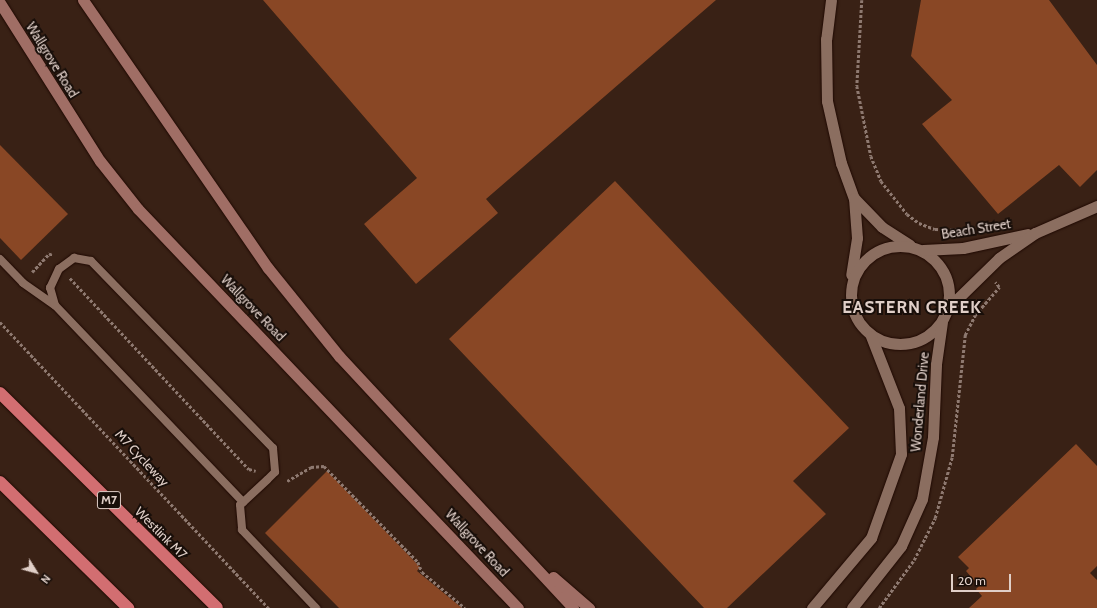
<!DOCTYPE html>
<html>
<head>
<meta charset="utf-8">
<style>
	body { margin:0 }
	#map { position:relative; width:1097px; height:608px; overflow:hidden; background:#392115; font-family:Cabin,sans-serif }
	div>[style] { position:absolute }
	.building>* { inset:0; background:#894725 }
	.path>* { height:2.5px; margin-top:-1.25px; transform-origin:0; background:repeating-linear-gradient(90deg,#8e7970 0 3px,transparent 0 5px) }
	.roads { filter:drop-shadow(0 0 1px #1f0902) drop-shadow(0 0 1px #1f0902) }
	.service>* { height:8px; margin:-4px; padding:0 4px; transform-origin:4px; border-radius:4px; background:#8b6e60 }
	.minor>* { height:11px; margin:-5.5px; padding:0 5.5px; transform-origin:5.5px; border-radius:5.5px; background:#8b6e60 }
	.minor>.ring { margin:-5.5px; padding:0; box-sizing:content-box; background:none; border:11px solid #8b6e60; border-radius:50% }
	.secondary>* { height:11px; margin:-5.5px; padding:0 5.5px; transform-origin:5.5px; border-radius:5.5px; background:#a06e65 }
	.motorway>* { height:12px; margin:-6px; padding:0 6px; transform-origin:6px; border-radius:6px; background:#d26e71 }
	span { translate:-50% -50%; white-space:nowrap; text-align:center; line-height:1.15; -webkit-text-stroke:4px #180e09; paint-order:stroke }
	.shield-label span { padding:1px 3px; background:#180e09; border:1px solid; border-radius:3px; -webkit-text-stroke-width:0 }
	.shield-label { font-size:12px; color:#e0cfc8; font-weight:700 }
	.street-label { font-size:13px; color:#e0cfc8 }
	.district-label { font-size:17px; color:#e0cfc8; font-weight:700; letter-spacing:1px }
	.north { position:absolute; left:16px; top:552px; width:40px; height:40px; -webkit-text-stroke:3px #180e09; paint-order:stroke; rotate:127deg; font-size:11px; font-weight:700; line-height:16px; text-align:center; color:#e0cfc8 }
	.north::after { content:''; display:block; margin:auto; width:14px; height:18px; background:#e0cfc8; clip-path:polygon(50% 0,100% 100%,50% 72%,0 100%) }
	.scale { position:absolute; left:951px; top:574px; width:60px; height:18px; box-sizing:border-box; border:2px solid #e0cfc8; border-top:0; padding-left:5px; font-size:12px; line-height:14px; white-space:nowrap; color:#e0cfc8; -webkit-text-stroke:3px #180e09; paint-order:stroke }
</style>
</head>
<body>
<div id="map">
	<div class="building">
		<i style="clip-path:polygon(263px 0,716px 0,486px 199px,498px 213px,416px 284px,364px 224px,417px 178px)"></i>
		<i style="clip-path:polygon(921px 0,1049px 0,1097px 65px,1097px 170px,1080px 187px,1059px 165px,998px 214px,922px 124px,952px 100px,911px 56px)"></i>
		<i style="clip-path:polygon(0 145px,68px 214px,21px 260px,0 238px)"></i>
		<i style="clip-path:polygon(615px 181px,849px 428px,793px 481px,826px 514px,727px 608px,704px 608px,449px 339px)"></i>
		<i style="clip-path:polygon(1076px 444px,1097px 466px,1097px 566px,1090px 573px,1097px 580px,1097px 608px,969px 608px,982px 596px,976px 589px,979px 586px,966px 571px,969px 568px,958px 557px)"></i>
		<i style="clip-path:polygon(327px 471px,420px 567px,417px 571px,462px 608px,339px 608px,265px 533px)"></i>
	</div>
	<div class="path">
		<i style="left:862px;top:0;width:86px;rotate:93.3deg"></i>
		<i style="left:857px;top:86px;width:71px;rotate:78.7deg"></i>
		<i style="left:871px;top:156px;width:27px;rotate:68deg"></i>
		<i style="left:881px;top:181px;width:42px;rotate:51.8deg"></i>
		<i style="left:907px;top:214px;width:15px;rotate:37deg"></i>
		<i style="left:919px;top:223px;width:17px;rotate:21deg"></i>
		<i style="left:935px;top:229px;width:37px;rotate:2deg"></i>
		<i style="left:32px;top:272px;width:26px;rotate:-47deg"></i>
		<i style="left:50px;top:253px;width:4px;rotate:63deg"></i>
		<i style="left:70px;top:278px;width:262px;rotate:46.9deg"></i>
		<i style="left:249px;top:469px;width:7px;rotate:16deg"></i>
		<i style="left:0;top:322px;width:393px;rotate:46.8deg"></i>
		<i style="left:287px;top:481px;width:28px;rotate:-30deg"></i>
		<i style="left:311px;top:467px;width:13px;rotate:-4deg"></i>
		<i style="left:324px;top:466px;width:134px;rotate:45.6deg"></i>
		<i style="left:418px;top:562px;width:11px;rotate:68deg"></i>
		<i style="left:422px;top:572px;width:56px;rotate:39.9deg"></i>
		<i style="left:879px;top:608px;width:59px;rotate:-53.9deg"></i>
		<i style="left:914px;top:560px;width:47px;rotate:-63.4deg"></i>
		<i style="left:935px;top:518px;width:63px;rotate:-74.4deg"></i>
		<i style="left:952px;top:457px;width:123px;rotate:-83.9deg"></i>
		<i style="left:965px;top:335px;width:22px;rotate:-63deg"></i>
		<i style="left:975px;top:315px;width:37px;rotate:-49deg"></i>
		<i style="left:999px;top:287px;width:6px;rotate:-129deg"></i>
	</div>
	<div class="roads">
		<div class="service">
			<i style="left:0;top:259px;width:33px;rotate:46deg"></i>
			<i style="left:23px;top:283px;width:39px;rotate:35deg"></i>
			<i style="left:243px;top:502px;width:272px;rotate:-133.7deg"></i>
			<i style="left:55px;top:305px;width:18px;rotate:-106deg"></i>
			<i style="left:50px;top:288px;width:21px;rotate:-65deg"></i>
			<i style="left:59px;top:269px;width:19px;rotate:-36deg"></i>
			<i style="left:74px;top:258px;width:17px;rotate:10deg"></i>
			<i style="left:91px;top:261px;width:261px;rotate:45.8deg"></i>
			<i style="left:273px;top:448px;width:24px;rotate:85deg"></i>
			<i style="left:275px;top:472px;width:11px;rotate:135deg"></i>
			<i style="left:267px;top:480px;width:33px;rotate:137deg"></i>
			<i style="left:243px;top:502px;width:4px;rotate:135deg"></i>
			<i style="left:240px;top:505px;width:25px;rotate:85deg"></i>
			<i style="left:242px;top:530px;width:108px;rotate:46.5deg"></i>
		</div>
		<div class="minor">
			<i style="left:831px;top:0;width:39px;rotate:97deg"></i>
			<i style="left:826px;top:39px;width:62px;rotate:89.1deg"></i>
			<i style="left:827px;top:101px;width:64px;rotate:77.3deg"></i>
			<i style="left:841px;top:163px;width:37px;rotate:70deg"></i>
			<i style="left:854px;top:198px;width:40px;rotate:85.7deg"></i>
			<i style="left:857px;top:238px;width:37px;rotate:99deg"></i>
			<i style="left:854px;top:198px;width:40px;rotate:46deg"></i>
			<i style="left:882px;top:227px;width:33px;rotate:33deg"></i>
			<i class="ring" style="left:851px;top:246px;width:87px;height:87px"></i>
			<i style="left:923px;top:250px;width:40px;rotate:-2.9deg"></i>
			<i style="left:963px;top:248px;width:66px;rotate:-12.2deg"></i>
			<i style="left:948px;top:308px;width:71px;rotate:-44.4deg"></i>
			<i style="left:999px;top:258px;width:44px;rotate:-34.8deg"></i>
			<i style="left:1035px;top:233px;width:68px;rotate:-23.5deg"></i>
			<i style="left:812px;top:608px;width:92px;rotate:-49.9deg"></i>
			<i style="left:871px;top:538px;width:89px;rotate:-70.3deg"></i>
			<i style="left:901px;top:454px;width:46px;rotate:-92.5deg"></i>
			<i style="left:899px;top:408px;width:77px;rotate:-111.3deg"></i>
			<i style="left:852px;top:608px;width:79px;rotate:-51.7deg"></i>
			<i style="left:901px;top:546px;width:51px;rotate:-65.9deg"></i>
			<i style="left:922px;top:499px;width:63px;rotate:-79.9deg"></i>
			<i style="left:933px;top:437px;width:73px;rotate:-87.6deg"></i>
			<i style="left:936px;top:364px;width:42px;rotate:-81.9deg"></i>
		</div>
		<div class="secondary">
			<i style="left:83px;top:0;width:326px;rotate:55.4deg"></i>
			<i style="left:268px;top:268px;width:113px;rotate:51.1deg"></i>
			<i style="left:339px;top:356px;width:344px;rotate:47.1deg"></i>
			<i style="left:0;top:3px;width:187px;rotate:57.7deg"></i>
			<i style="left:100px;top:161px;width:61px;rotate:51.6deg"></i>
			<i style="left:138px;top:209px;width:551px;rotate:46.4deg"></i>
			<i style="left:553px;top:577px;width:48px;rotate:40.7deg"></i>
		</div>
		<div class="motorway">
			<i style="left:0;top:393px;width:305px;rotate:44.7deg"></i>
			<i style="left:0;top:482px;width:180px;rotate:44.5deg"></i>
		</div>
	</div>
	<div class="shield-label">
		<span style="left:109px;top:500px">M7</span>
	</div>
	<div class="street-label">
		<span style="left:52px;top:60px;rotate:58deg">Wallgrove Road</span>
		<span style="left:976px;top:229px;rotate:-9deg">Beach Street</span>
		<span style="left:253px;top:308px;rotate:46deg">Wallgrove Road</span>
		<span style="left:920px;top:402px;rotate:-85deg">Wonderland Drive</span>
		<span style="left:142px;top:458px;rotate:47deg">M7 Cycleway</span>
		<span style="left:161px;top:533px;rotate:45deg">Westlink M7</span>
		<span style="left:477px;top:543px;rotate:47deg">Wallgrove Road</span>
	</div>
	<div class="district-label">
		<span style="left:912px;top:308px">EASTERN CREEK</span>
	</div>
	<div class="north">N</div>
	<div class="scale">20 m</div>
</div>
</body>
</html>
